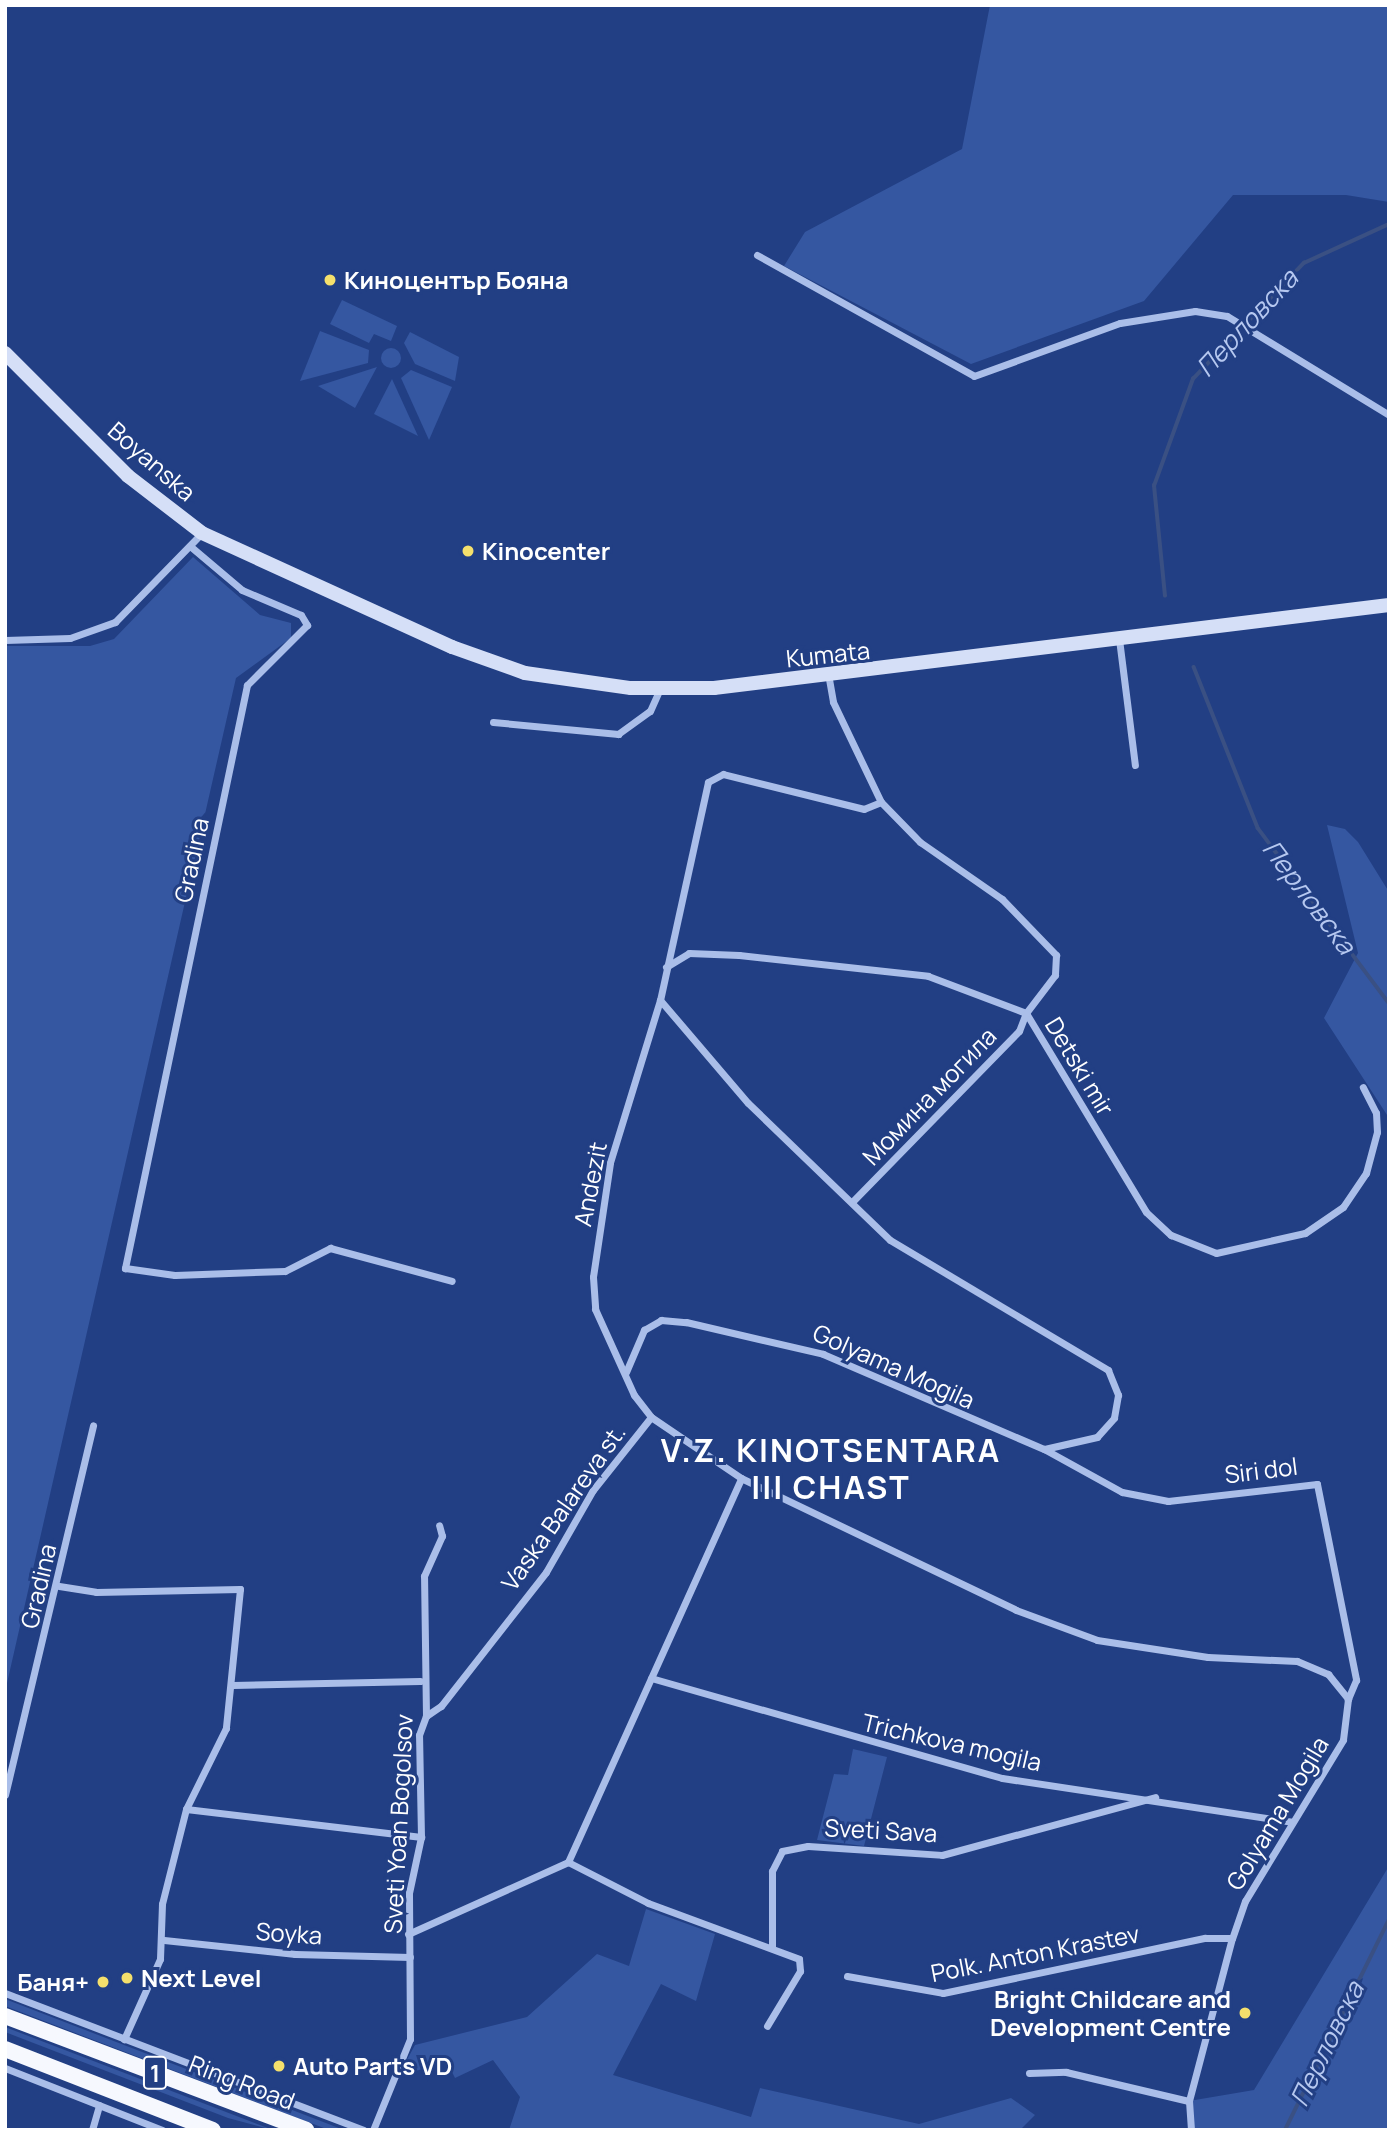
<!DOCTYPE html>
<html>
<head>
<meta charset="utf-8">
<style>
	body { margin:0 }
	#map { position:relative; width:1394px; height:2135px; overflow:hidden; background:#223f84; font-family:Manrope,sans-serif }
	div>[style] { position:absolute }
	.green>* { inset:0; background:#3557a1 }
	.round { border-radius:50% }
	.stream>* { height:3.5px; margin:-1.75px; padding:0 1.75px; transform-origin:1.75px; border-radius:1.75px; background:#3a5083 }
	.minor>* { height:7px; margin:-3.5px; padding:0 3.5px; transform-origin:3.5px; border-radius:3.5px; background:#aabee9 }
	.secondary>* { height:14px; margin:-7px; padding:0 7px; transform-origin:7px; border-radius:7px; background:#d5dff7 }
	.trunk>* { height:16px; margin:-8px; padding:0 8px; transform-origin:8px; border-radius:8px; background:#f6f8fe }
	.dots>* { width:19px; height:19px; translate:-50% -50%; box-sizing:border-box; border:4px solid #223f84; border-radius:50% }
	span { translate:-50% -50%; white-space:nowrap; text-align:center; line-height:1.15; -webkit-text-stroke:6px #223f84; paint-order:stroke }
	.shield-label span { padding:2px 5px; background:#223f84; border:2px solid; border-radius:5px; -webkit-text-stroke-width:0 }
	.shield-label { font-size:23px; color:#fff; font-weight:700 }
	.poi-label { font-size:24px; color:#fff; font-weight:700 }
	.left { translate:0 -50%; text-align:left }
	.right { translate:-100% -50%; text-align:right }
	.street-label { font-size:24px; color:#fff }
	.water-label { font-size:26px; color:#b6c8f0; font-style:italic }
	.district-label { font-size:32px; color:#fff; font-weight:700; letter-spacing:2px }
	.frame { position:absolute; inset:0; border:7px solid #fff; pointer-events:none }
</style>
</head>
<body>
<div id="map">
	<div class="green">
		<i style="clip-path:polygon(990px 5px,1389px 5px,1389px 202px,1346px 195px,1233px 195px,1144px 301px,971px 364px,784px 266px,805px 232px,962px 149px)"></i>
		<i style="clip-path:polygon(342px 300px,397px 326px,391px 341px,374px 334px,369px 343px,330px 324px)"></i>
		<i style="clip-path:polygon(320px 331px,369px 350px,368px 363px,300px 381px)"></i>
		<i style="clip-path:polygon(410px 332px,459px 357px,455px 381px,415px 364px,404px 343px)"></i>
		<i class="round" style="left:381px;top:348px;width:20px;height:20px"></i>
		<i style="clip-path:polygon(377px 367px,355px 408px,318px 386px)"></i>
		<i style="clip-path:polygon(411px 370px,452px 387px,429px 440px,401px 378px)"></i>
		<i style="clip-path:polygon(392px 379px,418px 436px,374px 414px)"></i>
		<i style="clip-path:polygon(193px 557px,260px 615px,291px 623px,291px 638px,236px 678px,5px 1692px,5px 646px,90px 646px,114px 639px)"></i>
		<i style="clip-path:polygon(1327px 825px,1345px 829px,1358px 842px,1389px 892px,1389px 1118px,1324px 1018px,1358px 953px)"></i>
		<i style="clip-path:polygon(853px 1749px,887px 1757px,864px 1846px,817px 1840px,834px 1774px,848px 1775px)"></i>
		<i style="clip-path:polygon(1389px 1866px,1389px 2130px,1191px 2130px,1189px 2101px,1254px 2090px)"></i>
		<i style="clip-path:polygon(646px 1909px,715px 1934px,696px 2001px,661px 1984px,613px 2075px,751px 2117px,760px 2088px,919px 2124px,1011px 2098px,1035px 2115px,1020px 2130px,509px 2130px,520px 2097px,493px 2060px,455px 2078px,447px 2062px,398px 2076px,415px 2045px,527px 2017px,597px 1954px,629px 1966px)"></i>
		<i style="clip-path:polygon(5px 1999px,344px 2130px,329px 2130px,5px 2006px)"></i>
		<i style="clip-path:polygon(5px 2027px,273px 2130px,228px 2118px,5px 2032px)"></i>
	</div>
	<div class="stream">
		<i style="left:1165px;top:596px;width:111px;rotate:-95.7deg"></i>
		<i style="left:1154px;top:486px;width:114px;rotate:-70deg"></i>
		<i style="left:1193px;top:379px;width:161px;rotate:-46.3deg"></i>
		<i style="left:1304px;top:263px;width:94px;rotate:-24.6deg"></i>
		<i style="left:1194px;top:667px;width:173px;rotate:68.3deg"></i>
		<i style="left:1258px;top:828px;width:219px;rotate:53.2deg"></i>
		<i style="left:1285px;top:2130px;width:234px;rotate:-63.7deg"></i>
	</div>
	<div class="minor">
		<i style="left:757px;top:255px;width:248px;rotate:29.1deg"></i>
		<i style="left:974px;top:376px;width:155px;rotate:-20deg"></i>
		<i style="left:1120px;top:323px;width:76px;rotate:-9.1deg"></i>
		<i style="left:1195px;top:311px;width:32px;rotate:9deg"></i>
		<i style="left:1227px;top:316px;width:190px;rotate:31.4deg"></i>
		<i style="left:190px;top:546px;width:68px;rotate:40.2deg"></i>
		<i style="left:242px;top:590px;width:64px;rotate:23deg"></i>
		<i style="left:301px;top:615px;width:12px;rotate:59deg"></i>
		<i style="left:307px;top:625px;width:85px;rotate:135deg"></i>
		<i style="left:247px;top:685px;width:596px;rotate:101.82deg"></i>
		<i style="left:125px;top:1268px;width:50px;rotate:8deg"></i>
		<i style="left:175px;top:1275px;width:110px;rotate:-2.1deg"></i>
		<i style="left:285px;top:1271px;width:51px;rotate:-27.1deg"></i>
		<i style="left:330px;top:1248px;width:126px;rotate:15.1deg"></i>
		<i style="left:1119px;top:639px;width:127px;rotate:82.8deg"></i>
		<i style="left:5px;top:640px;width:65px;rotate:-1.8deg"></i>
		<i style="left:70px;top:638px;width:48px;rotate:-19.6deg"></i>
		<i style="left:115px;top:622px;width:124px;rotate:-45.7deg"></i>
		<i style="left:829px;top:679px;width:23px;rotate:80deg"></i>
		<i style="left:833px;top:702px;width:111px;rotate:64.4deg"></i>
		<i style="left:881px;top:802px;width:56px;rotate:45.7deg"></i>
		<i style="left:920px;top:842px;width:100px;rotate:34.8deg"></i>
		<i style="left:1002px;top:899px;width:78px;rotate:46deg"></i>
		<i style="left:1056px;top:955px;width:20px;rotate:93deg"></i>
		<i style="left:1055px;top:975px;width:48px;rotate:127.3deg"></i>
		<i style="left:493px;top:722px;width:126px;rotate:5.5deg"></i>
		<i style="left:618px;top:734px;width:39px;rotate:-36deg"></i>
		<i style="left:650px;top:711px;width:24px;rotate:-66deg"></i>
		<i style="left:881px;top:802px;width:18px;rotate:158deg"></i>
		<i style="left:864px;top:809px;width:145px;rotate:-166.1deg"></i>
		<i style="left:723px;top:774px;width:17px;rotate:152deg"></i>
		<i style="left:708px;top:782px;width:223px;rotate:102.4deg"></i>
		<i style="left:660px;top:1000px;width:135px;rotate:49.5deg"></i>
		<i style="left:748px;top:1103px;width:197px;rotate:44deg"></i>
		<i style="left:890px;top:1240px;width:254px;rotate:30.8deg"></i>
		<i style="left:1108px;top:1370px;width:27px;rotate:68deg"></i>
		<i style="left:1118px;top:1395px;width:23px;rotate:100deg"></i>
		<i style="left:1114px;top:1418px;width:25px;rotate:132deg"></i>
		<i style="left:1097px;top:1437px;width:54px;rotate:167.2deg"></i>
		<i style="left:666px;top:967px;width:27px;rotate:-31deg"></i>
		<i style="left:689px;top:953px;width:50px;rotate:2.3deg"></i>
		<i style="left:739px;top:955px;width:190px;rotate:6.3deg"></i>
		<i style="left:928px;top:976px;width:105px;rotate:20.7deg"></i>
		<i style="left:660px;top:1000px;width:170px;rotate:107.1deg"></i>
		<i style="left:610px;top:1163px;width:115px;rotate:98.5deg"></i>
		<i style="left:593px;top:1277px;width:32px;rotate:86deg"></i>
		<i style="left:595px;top:1309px;width:94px;rotate:65.6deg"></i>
		<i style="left:634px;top:1395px;width:28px;rotate:52deg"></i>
		<i style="left:651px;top:1417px;width:109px;rotate:34.1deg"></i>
		<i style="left:741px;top:1478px;width:305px;rotate:25.6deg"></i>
		<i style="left:1016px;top:1610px;width:86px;rotate:20.3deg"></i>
		<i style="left:1097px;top:1640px;width:112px;rotate:8.7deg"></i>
		<i style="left:1208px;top:1657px;width:89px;rotate:2.6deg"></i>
		<i style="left:1297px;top:1661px;width:34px;rotate:23deg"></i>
		<i style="left:1328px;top:1674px;width:32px;rotate:51deg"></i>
		<i style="left:1348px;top:1699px;width:41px;rotate:97deg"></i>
		<i style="left:1343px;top:1740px;width:188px;rotate:121.3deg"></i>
		<i style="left:1245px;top:1901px;width:39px;rotate:109deg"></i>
		<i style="left:1232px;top:1938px;width:169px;rotate:104.8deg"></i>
		<i style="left:1189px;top:2101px;width:29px;rotate:86deg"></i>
		<i style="left:1026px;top:1013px;width:232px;rotate:58.9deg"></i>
		<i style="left:1146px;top:1212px;width:34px;rotate:43deg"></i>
		<i style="left:1171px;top:1235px;width:48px;rotate:21.8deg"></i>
		<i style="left:1216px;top:1253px;width:91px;rotate:-12.7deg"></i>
		<i style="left:1305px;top:1233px;width:46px;rotate:-34.4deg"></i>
		<i style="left:1343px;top:1207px;width:41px;rotate:-55.9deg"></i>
		<i style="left:1366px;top:1173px;width:42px;rotate:-75deg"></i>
		<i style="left:1377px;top:1132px;width:19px;rotate:-93deg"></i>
		<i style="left:1376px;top:1113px;width:29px;rotate:-117deg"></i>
		<i style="left:852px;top:1202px;width:239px;rotate:-45.7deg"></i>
		<i style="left:1019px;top:1031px;width:19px;rotate:-69deg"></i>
		<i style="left:626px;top:1372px;width:46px;rotate:-66.8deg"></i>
		<i style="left:644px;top:1330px;width:20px;rotate:-30deg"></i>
		<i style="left:661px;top:1320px;width:25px;rotate:5deg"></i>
		<i style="left:686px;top:1322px;width:141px;rotate:13.1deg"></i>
		<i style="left:823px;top:1354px;width:241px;rotate:23.3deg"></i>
		<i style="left:1044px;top:1449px;width:89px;rotate:28.9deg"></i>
		<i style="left:1122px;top:1492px;width:47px;rotate:11.1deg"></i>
		<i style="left:1168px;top:1501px;width:150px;rotate:-6.5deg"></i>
		<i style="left:1317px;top:1484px;width:200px;rotate:78.7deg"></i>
		<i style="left:1356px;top:1680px;width:21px;rotate:113deg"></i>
		<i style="left:59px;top:1586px;width:37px;rotate:9deg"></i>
		<i style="left:96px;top:1592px;width:144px;rotate:-1.2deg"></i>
		<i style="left:240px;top:1589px;width:140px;rotate:95.8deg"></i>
		<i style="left:226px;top:1728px;width:90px;rotate:116.3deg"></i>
		<i style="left:186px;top:1809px;width:98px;rotate:104.2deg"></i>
		<i style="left:162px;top:1904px;width:55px;rotate:92.1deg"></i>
		<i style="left:160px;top:1959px;width:88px;rotate:114.2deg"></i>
		<i style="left:651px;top:1678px;width:365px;rotate:15.9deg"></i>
		<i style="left:1002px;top:1778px;width:293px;rotate:8.6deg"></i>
		<i style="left:233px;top:1685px;width:187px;rotate:-1.2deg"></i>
		<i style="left:426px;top:1716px;width:18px;rotate:-34deg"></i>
		<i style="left:441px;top:1706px;width:170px;rotate:-51.9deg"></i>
		<i style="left:546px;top:1572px;width:95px;rotate:-60.2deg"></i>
		<i style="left:593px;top:1490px;width:93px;rotate:-51.5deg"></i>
		<i style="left:5px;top:1795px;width:380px;rotate:-76.6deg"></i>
		<i style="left:186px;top:1809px;width:237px;rotate:6.8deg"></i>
		<i style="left:568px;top:1862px;width:421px;rotate:-65.7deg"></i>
		<i style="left:568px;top:1862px;width:90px;rotate:27.1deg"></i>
		<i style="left:648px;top:1903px;width:161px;rotate:20.3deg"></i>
		<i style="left:799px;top:1959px;width:12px;rotate:85deg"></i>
		<i style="left:800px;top:1971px;width:64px;rotate:121deg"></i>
		<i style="left:408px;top:1934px;width:175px;rotate:-24.2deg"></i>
		<i style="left:164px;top:1940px;width:132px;rotate:6.1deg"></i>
		<i style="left:295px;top:1954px;width:115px;rotate:1.5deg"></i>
		<i style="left:772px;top:1948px;width:77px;rotate:-90deg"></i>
		<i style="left:772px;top:1871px;width:22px;rotate:-63deg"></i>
		<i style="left:782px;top:1851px;width:26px;rotate:-11deg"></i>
		<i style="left:808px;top:1846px;width:134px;rotate:3.8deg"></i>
		<i style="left:942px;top:1855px;width:221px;rotate:-15.2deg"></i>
		<i style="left:847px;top:1976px;width:97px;rotate:10deg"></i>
		<i style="left:943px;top:1993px;width:268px;rotate:-11.9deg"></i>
		<i style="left:1205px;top:1938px;width:27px"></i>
		<i style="left:5px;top:1993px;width:384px;rotate:20.9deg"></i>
		<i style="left:5px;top:2068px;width:169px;rotate:21.5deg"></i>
		<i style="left:1029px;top:2073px;width:37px;rotate:-2deg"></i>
		<i style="left:1066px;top:2072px;width:126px;rotate:13.3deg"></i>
		<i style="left:92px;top:2130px;width:26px;rotate:-74deg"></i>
		<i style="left:373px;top:2130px;width:98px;rotate:-67.9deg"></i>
		<i style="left:410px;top:2039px;width:146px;rotate:-90.4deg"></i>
		<i style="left:409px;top:1893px;width:57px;rotate:-77.9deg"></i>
		<i style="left:421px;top:1837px;width:102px;rotate:-91.1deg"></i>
		<i style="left:419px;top:1735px;width:20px;rotate:-70deg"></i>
		<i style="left:426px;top:1716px;width:140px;rotate:-90.8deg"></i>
		<i style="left:424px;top:1576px;width:44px;rotate:-65.8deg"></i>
		<i style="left:442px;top:1536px;width:11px;rotate:-105deg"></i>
	</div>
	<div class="secondary">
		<i style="left:5px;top:353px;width:174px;rotate:45deg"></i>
		<i style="left:128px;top:476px;width:93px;rotate:37.6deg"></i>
		<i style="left:202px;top:533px;width:275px;rotate:24.5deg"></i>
		<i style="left:452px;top:647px;width:77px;rotate:19.6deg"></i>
		<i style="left:525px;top:673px;width:107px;rotate:8.1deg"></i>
		<i style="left:631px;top:688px;width:83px"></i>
		<i style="left:714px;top:688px;width:680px;rotate:-7.01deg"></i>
	</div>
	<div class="trunk">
		<i style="left:5px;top:2016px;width:322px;rotate:20.7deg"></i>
		<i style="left:5px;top:2049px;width:223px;rotate:21.3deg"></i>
	</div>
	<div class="dots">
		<i style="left:330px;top:280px;background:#f5e06c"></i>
		<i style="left:468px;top:551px;background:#f5e06c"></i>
		<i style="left:127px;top:1978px;background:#f5e06c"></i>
		<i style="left:103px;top:1982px;background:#f5e06c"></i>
		<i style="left:1245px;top:2013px;background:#f5e06c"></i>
		<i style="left:279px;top:2066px;background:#f5e06c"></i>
	</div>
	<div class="shield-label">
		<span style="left:155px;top:2073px">1</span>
	</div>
	<div class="poi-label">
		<span class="left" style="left:344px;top:280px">Киноцентър Бояна</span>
		<span class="left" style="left:482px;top:551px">Kinocenter</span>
		<span class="left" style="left:141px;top:1978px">Next Level</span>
		<span class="right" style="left:89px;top:1982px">Баня+</span>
		<span class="right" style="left:1231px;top:2013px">Bright Childcare and<br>Development Centre</span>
		<span class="left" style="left:293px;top:2066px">Auto Parts VD</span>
	</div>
	<div class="street-label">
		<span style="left:152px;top:461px;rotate:41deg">Boyanska</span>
		<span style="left:828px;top:654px;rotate:-6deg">Kumata</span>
		<span style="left:191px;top:860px;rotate:-78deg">Gradina</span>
		<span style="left:1080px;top:1066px;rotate:59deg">Detski mir</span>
		<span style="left:929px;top:1096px;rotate:-46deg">Момина могила</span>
		<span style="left:590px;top:1184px;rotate:-79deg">Andezit</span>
		<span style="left:894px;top:1366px;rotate:24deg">Golyama Mogila</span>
		<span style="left:1261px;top:1470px;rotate:-7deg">Siri dol</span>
		<span style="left:563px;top:1507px;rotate:-55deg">Vaska Balareva st.</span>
		<span style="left:38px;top:1586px;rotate:-77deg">Gradina</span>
		<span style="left:952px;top:1742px;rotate:13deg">Trichkova mogila</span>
		<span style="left:1277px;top:1813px;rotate:-59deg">Golyama Mogila</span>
		<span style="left:398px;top:1824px;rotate:-87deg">Sveti Yoan Bogolsov</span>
		<span style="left:881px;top:1830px;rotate:3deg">Sveti Sava</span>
		<span style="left:289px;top:1933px;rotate:4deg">Soyka</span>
		<span style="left:1035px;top:1953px;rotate:-11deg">Polk. Anton Krastev</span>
		<span style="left:242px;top:2082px;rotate:21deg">Ring Road</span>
	</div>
	<div class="water-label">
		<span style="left:1247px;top:323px;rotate:-47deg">Перловска</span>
		<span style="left:1309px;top:897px;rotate:53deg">Перловска</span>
		<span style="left:1327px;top:2044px;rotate:-64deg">Перловска</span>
	</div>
	<div class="district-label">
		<span style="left:831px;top:1469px">V.Z. KINOTSENTARA<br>III CHAST</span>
	</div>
	<div class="frame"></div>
</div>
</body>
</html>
